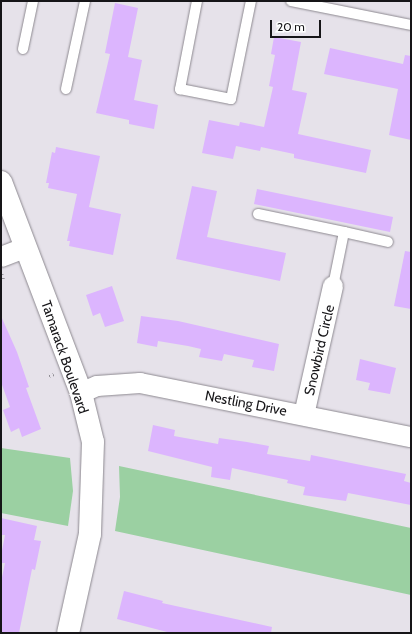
<!DOCTYPE html>
<html>
<head>
<meta charset="utf-8">
<style>
	body { margin:0 }
	#map { position:relative; width:412px; height:634px; overflow:hidden; background:#e6e2ea; font-family:Cabin,sans-serif }
	div>[style] { position:absolute }
	.green>* { inset:0; background:#9bd0a2 }
	.building>* { inset:0; background:#dcb5fe }
	.path>* { height:2.5px; margin-top:-1.25px; transform-origin:0; background:repeating-linear-gradient(90deg,#8f8d93 0 1px,transparent 0 4px) }
	.roads { filter:drop-shadow(0 0 1px #8d8990) drop-shadow(0 0 1px #8d8990) }
	.lane>* { height:10px; margin:-5px; padding:0 5px; transform-origin:5px; border-radius:5px; background:#fff }
	.street>* { height:20px; margin:-10px; padding:0 10px; transform-origin:10px; border-radius:10px; background:#fff }
	.secondary>* { height:22px; margin:-11px; padding:0 11px; transform-origin:11px; border-radius:11px; background:#fff }
	span { translate:-50% -50%; white-space:nowrap; text-align:center; line-height:1.15; -webkit-text-stroke:3.5px #fff; paint-order:stroke }
	.street-label { font-size:14px; color:#161518 }
	.frame { position:absolute; inset:0; border:2px solid #161518; pointer-events:none }
	.scale { position:absolute; left:270px; top:20px; width:51px; height:18px; box-sizing:border-box; border:2px solid #161518; border-top:0; padding-left:5px; font-size:12px; line-height:14px; white-space:nowrap; color:#161518; -webkit-text-stroke:3px #fff; paint-order:stroke }
</style>
</head>
<body>
<div id="map">
	<div class="green">
		<i style="clip-path:polygon(1px 448px,70px 458px,73px 491px,68px 526px,1px 513px)"></i>
		<i style="clip-path:polygon(119px 466px,411px 528px,411px 595px,115px 531px,120px 497px)"></i>
	</div>
	<div class="building">
		<i style="clip-path:polygon(115px 3px,138px 8px,128px 57px,142px 60px,134px 100px,158px 105px,154px 129px,129px 124px,129px 120px,96px 113px,110px 54px,105px 53px)"></i>
		<i style="clip-path:polygon(274px 37px,301px 42px,292px 90px,307px 93px,298px 134px,371px 150px,366px 173px,294px 158px,294px 154px,261px 147px,260px 151px,236px 146px,233px 159px,202px 153px,209px 120px,239px 126px,240px 122px,264px 127px,273px 87px,269px 86px,275px 55px,271px 54px)"></i>
		<i style="clip-path:polygon(330px 48px,403px 64px,405px 55px,411px 56px,411px 140px,389px 135px,398px 89px,324px 74px)"></i>
		<i style="clip-path:polygon(56px 147px,100px 156px,89px 207px,121px 214px,113px 255px,69px 246px,70px 241px,67px 241px,77px 194px,48px 188px,49px 183px,46px 183px,52px 152px,55px 153px)"></i>
		<i style="clip-path:polygon(192px 186px,217px 191px,207px 237px,286px 253px,280px 281px,176px 259px)"></i>
		<i style="clip-path:polygon(257px 189px,393px 217px,390px 232px,254px 204px)"></i>
		<i style="clip-path:polygon(405px 251px,411px 252px,411px 309px,394px 306px)"></i>
		<i style="clip-path:polygon(112px 286px,124px 321px,105px 327px,100px 313px,93px 316px,86px 295px)"></i>
		<i style="clip-path:polygon(1px 316px,17px 352px,29px 387px,26px 388px,41px 429px,22px 437px,19px 428px,11px 432px,3px 410px,10px 407px,1px 382px)"></i>
		<i style="clip-path:polygon(141px 316px,178px 321px,279px 344px,274px 371px,252px 367px,254px 360px,224px 354px,222px 361px,199px 357px,201px 349px,188px 346px,158px 341px,157px 347px,137px 343px)"></i>
		<i style="clip-path:polygon(360px 359px,396px 368px,390px 394px,368px 390px,370px 383px,356px 380px)"></i>
		<i style="clip-path:polygon(153px 425px,175px 430px,174px 436px,218px 444px,219px 438px,247px 442px,269px 446px,267px 454px,310px 461px,311px 455px,406px 474px,404px 481px,411px 483px,411px 505px,348px 493px,346px 501px,303px 495px,305px 487px,287px 483px,288px 480px,232px 468px,230px 480px,211px 477px,212px 467px,148px 451px)"></i>
		<i style="clip-path:polygon(1px 518px,37px 526px,34px 540px,41px 541px,35px 570px,32px 569px,19px 633px,1px 633px,1px 582px,5px 563px,1px 563px,1px 556px,5px 535px,1px 535px)"></i>
		<i style="clip-path:polygon(124px 591px,163px 601px,162px 603px,272px 627px,271px 633px,171px 633px,117px 619px)"></i>
	</div>
	<div class="path">
		<i style="left:2px;top:274px;width:5px;rotate:68deg"></i>
		<i style="left:49px;top:376px;width:5px;rotate:-22deg"></i>
	</div>
	<div class="roads">
		<div class="lane">
			<i style="left:197px;top:1px;width:90px;rotate:100.9deg"></i>
			<i style="left:180px;top:89px;width:52px;rotate:11.1deg"></i>
			<i style="left:231px;top:99px;width:100px;rotate:-78.5deg"></i>
			<i style="left:291px;top:1px;width:122px;rotate:11.3deg"></i>
			<i style="left:23px;top:49px;width:49px;rotate:-78.2deg"></i>
			<i style="left:66px;top:89px;width:90px;rotate:-77.8deg"></i>
			<i style="left:258px;top:214px;width:88px;rotate:11.8deg"></i>
			<i style="left:344px;top:232px;width:55px;rotate:101.5deg"></i>
			<i style="left:344px;top:232px;width:45px;rotate:12.8deg"></i>
		</div>
		<div class="street">
			<i style="left:1px;top:257px;width:26px;rotate:-21deg"></i>
			<i style="left:81px;top:393px;width:17px;rotate:-24deg"></i>
			<i style="left:97px;top:386px;width:43px;rotate:-4deg"></i>
			<i style="left:140px;top:383px;width:276px;rotate:11.3deg"></i>
			<i style="left:304px;top:415px;width:132px;rotate:-77.3deg"></i>
		</div>
		<div class="secondary">
			<i style="left:1px;top:182px;width:226px;rotate:69.2deg"></i>
			<i style="left:81px;top:393px;width:50px;rotate:76.2deg"></i>
			<i style="left:93px;top:442px;width:92px;rotate:91.9deg"></i>
			<i style="left:90px;top:534px;width:101px;rotate:102.5deg"></i>
		</div>
	</div>
	<div class="street-label">
		<span style="left:319px;top:350px;rotate:-77deg">Snowbird Circle</span>
		<span style="left:65px;top:357px;rotate:71deg">Tamarack Boulevard</span>
		<span style="left:246px;top:403px;rotate:11deg">Nestling Drive</span>
	</div>
	<div class="frame"></div>
	<div class="scale">20 m</div>
</div>
</body>
</html>
